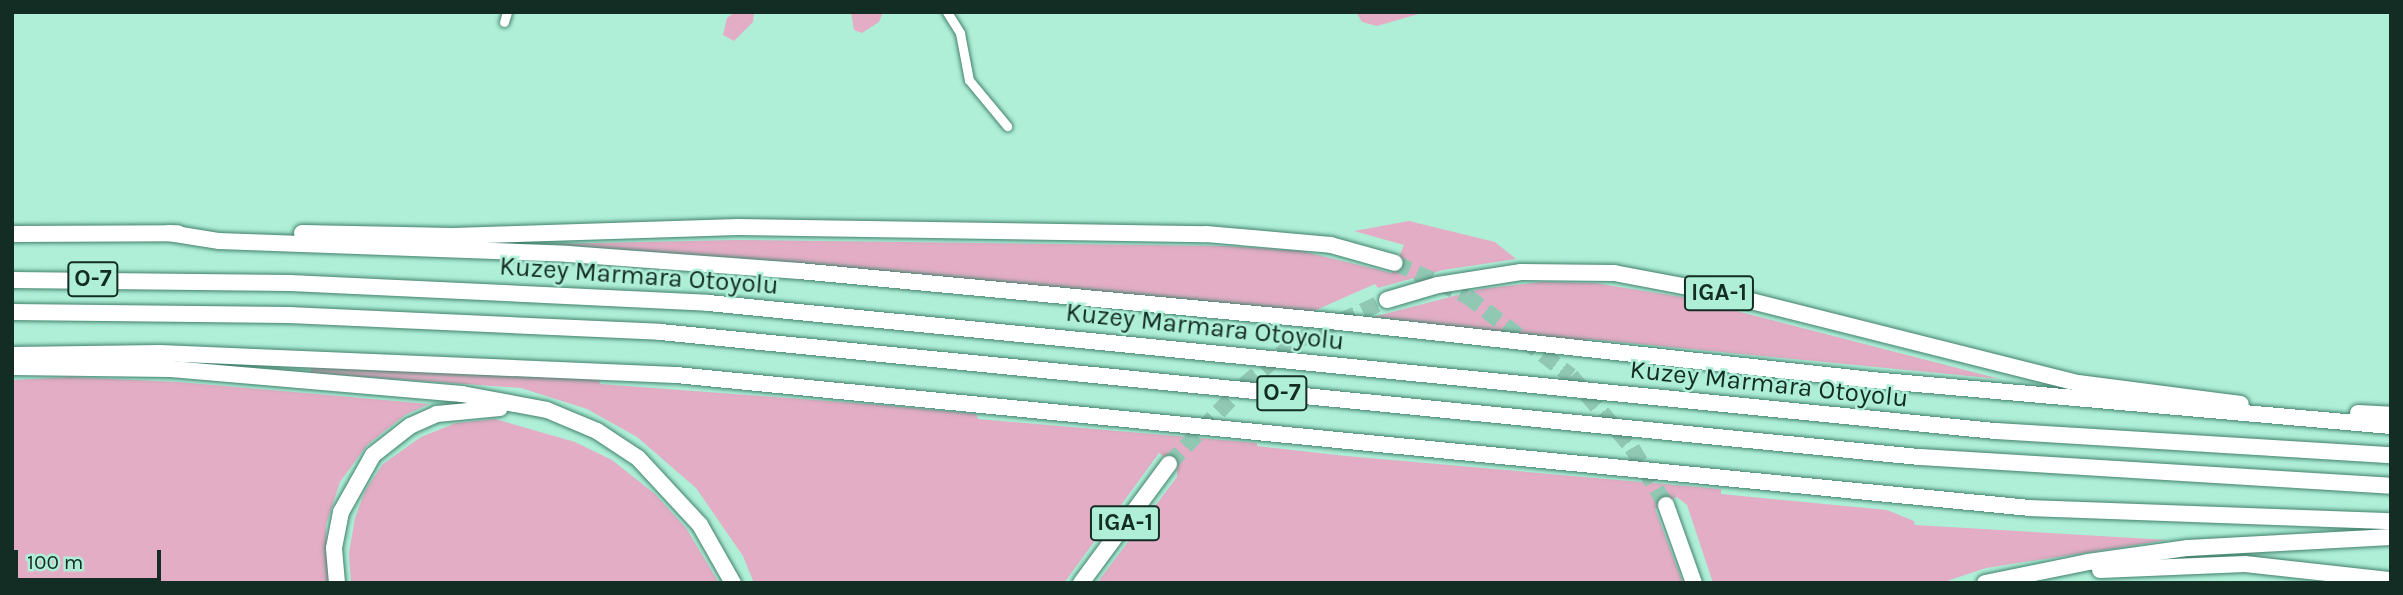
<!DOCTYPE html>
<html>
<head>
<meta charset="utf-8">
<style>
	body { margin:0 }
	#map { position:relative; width:2403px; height:595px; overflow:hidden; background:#afefd8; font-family:Karla,sans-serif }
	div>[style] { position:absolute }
	.green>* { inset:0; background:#e3adc5 }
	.highway-tunnel>* { height:16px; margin-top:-8px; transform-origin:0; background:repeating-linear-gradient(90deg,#90c8b4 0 16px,transparent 0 24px) }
	.roads { filter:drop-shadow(0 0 2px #43816d) drop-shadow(0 0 2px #43816d) }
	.street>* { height:9px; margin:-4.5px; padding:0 4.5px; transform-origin:4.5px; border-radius:4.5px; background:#fff }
	.highway>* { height:16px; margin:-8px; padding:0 8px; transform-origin:8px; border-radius:8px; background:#fff }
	span { translate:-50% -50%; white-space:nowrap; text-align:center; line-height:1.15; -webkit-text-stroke:5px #afefd8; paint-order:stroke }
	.shield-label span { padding:2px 5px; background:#afefd8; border:2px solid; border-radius:5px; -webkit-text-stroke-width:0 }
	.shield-label { font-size:24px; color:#132d24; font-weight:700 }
	.street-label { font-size:26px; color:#132d24 }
	.frame { position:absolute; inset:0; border:14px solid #132d24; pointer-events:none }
	.scale { position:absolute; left:14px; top:550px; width:147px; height:32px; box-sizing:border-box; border:4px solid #132d24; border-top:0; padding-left:9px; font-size:21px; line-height:24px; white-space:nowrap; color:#132d24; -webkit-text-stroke:5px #afefd8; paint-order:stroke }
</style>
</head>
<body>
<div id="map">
	<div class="green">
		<i style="clip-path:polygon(735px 12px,754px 12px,753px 22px,734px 41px,723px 35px,727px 18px)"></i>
		<i style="clip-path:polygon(851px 12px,883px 12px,879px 22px,862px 33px,854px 30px)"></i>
		<i style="clip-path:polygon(1356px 12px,1451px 12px,1422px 13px,1377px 26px,1362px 22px)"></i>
		<i style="clip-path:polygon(1409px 221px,1495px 242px,1516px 259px,1443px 270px,1378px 288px,1375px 284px,1307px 314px,800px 263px,550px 244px,736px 240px,1226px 246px,1301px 251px,1392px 273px,1404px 245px,1354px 231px)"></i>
		<i style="clip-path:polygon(1541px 282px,1594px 283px,1682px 297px,2000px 379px,1587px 339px,1586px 343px,1373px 317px,1481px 289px)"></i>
		<i style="clip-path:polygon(311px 367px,599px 379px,600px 384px,881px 405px,976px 414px,978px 419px,1257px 443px,1257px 446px,1346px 456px,1721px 489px,1721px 494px,1887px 510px,1914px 521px,1915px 525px,2168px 540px,1986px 568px,1941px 583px,1713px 583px,1687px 505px,1677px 497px,1655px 509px,1683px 583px,1097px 583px,1177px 477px,1177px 467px,1159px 453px,1064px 583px,754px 583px,743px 556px,696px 488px,637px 437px,587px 409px,521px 388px,311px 373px)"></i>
		<i style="clip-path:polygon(70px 377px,179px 382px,429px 404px,405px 415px,367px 445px,340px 482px,326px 525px,328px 583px,12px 583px,12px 380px)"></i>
		<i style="clip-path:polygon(495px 419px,575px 442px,612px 460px,655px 494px,686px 528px,719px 583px,351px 583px,349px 553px,355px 518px,365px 491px,383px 464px,421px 437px,456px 423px)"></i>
	</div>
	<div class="highway-tunnel">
		<i style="left:1395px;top:263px;width:79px;rotate:24.6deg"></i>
		<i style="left:1467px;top:296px;width:131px;rotate:37.6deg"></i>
		<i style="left:1571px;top:376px;width:94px;rotate:49.7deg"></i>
		<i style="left:1632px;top:448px;width:66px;rotate:59.2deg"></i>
		<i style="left:1169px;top:464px;width:109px;rotate:-46.5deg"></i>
		<i style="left:1244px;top:385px;width:69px;rotate:-39.7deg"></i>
		<i style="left:1297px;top:341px;width:99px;rotate:-24.5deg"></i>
	</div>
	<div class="roads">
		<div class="street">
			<i style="left:947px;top:12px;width:25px;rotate:58deg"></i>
			<i style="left:960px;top:33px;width:48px;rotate:79.2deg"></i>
			<i style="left:969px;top:80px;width:60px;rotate:50.4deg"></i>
			<i style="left:504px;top:22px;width:10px;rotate:-73deg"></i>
		</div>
		<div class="highway">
			<i style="left:169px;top:233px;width:51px;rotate:9.1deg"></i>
			<i style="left:219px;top:241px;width:349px;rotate:2.1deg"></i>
			<i style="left:568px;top:254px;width:232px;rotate:4.2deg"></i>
			<i style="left:799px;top:271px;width:533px;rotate:5.38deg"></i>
			<i style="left:1330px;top:321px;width:545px;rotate:6.21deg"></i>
			<i style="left:1872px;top:380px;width:521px;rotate:5.07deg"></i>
			<i style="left:302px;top:233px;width:151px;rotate:1.1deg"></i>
			<i style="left:453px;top:236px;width:285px;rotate:-1.8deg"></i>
			<i style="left:738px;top:227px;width:468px;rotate:0.9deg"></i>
			<i style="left:1206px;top:234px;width:125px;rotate:5deg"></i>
			<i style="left:1331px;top:245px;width:66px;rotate:15.7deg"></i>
			<i style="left:12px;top:234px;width:166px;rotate:-0.3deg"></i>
			<i style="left:12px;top:280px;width:278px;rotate:0.6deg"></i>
			<i style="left:290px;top:283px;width:418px;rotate:2.7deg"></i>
			<i style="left:708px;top:303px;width:1294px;rotate:5.68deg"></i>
			<i style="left:1996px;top:431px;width:396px;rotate:3.5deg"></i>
			<i style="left:1387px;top:300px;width:53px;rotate:-16.4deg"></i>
			<i style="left:1438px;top:285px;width:84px;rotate:-8.9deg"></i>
			<i style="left:1521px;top:272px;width:93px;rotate:0.6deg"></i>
			<i style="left:1614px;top:273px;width:103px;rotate:10.7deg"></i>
			<i style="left:1715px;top:292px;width:374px;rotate:14.1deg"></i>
			<i style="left:2078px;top:383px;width:164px;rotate:7.3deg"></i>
			<i style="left:12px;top:312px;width:277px;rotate:0.6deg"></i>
			<i style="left:289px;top:315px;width:371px;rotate:2.6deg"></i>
			<i style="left:660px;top:332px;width:1266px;rotate:5.67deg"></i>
			<i style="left:1920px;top:457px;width:472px;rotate:3.5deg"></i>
			<i style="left:12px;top:355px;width:148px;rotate:-0.8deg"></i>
			<i style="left:160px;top:353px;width:516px;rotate:2.44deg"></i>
			<i style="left:676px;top:375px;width:1360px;rotate:5.61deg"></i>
			<i style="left:2029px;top:508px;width:362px;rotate:2.1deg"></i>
			<i style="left:12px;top:367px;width:159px;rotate:0.7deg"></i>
			<i style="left:171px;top:369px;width:292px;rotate:4.9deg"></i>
			<i style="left:462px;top:394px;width:86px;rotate:10.7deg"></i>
			<i style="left:547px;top:410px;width:54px;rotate:22.8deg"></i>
			<i style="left:597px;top:431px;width:49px;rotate:33.4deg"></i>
			<i style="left:638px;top:458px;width:91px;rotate:47.2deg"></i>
			<i style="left:700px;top:525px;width:67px;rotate:60.4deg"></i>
			<i style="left:2358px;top:413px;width:33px;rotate:3deg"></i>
			<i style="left:1666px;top:505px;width:83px;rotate:70.3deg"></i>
			<i style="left:2100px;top:570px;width:145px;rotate:-2.4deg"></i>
			<i style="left:2245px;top:564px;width:147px;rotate:6.3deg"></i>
			<i style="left:337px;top:583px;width:35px;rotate:-95deg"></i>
			<i style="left:334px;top:548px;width:37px;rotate:-79deg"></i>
			<i style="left:341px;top:512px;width:65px;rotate:-60.7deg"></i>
			<i style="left:373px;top:455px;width:47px;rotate:-38.1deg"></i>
			<i style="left:410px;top:426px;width:30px;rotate:-24deg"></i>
			<i style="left:437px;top:414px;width:63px;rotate:-5.4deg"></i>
			<i style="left:1081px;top:583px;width:148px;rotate:-53.5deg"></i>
			<i style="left:1985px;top:583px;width:105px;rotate:-11.5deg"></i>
			<i style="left:2088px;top:562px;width:101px;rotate:-8deg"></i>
			<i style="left:2188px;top:548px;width:203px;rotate:-3.1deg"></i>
		</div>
	</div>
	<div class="shield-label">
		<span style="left:93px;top:279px">O-7</span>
		<span style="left:1719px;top:293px">IGA-1</span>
		<span style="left:1282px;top:393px">O-7</span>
		<span style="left:1125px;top:523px">IGA-1</span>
	</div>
	<div class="street-label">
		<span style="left:639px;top:276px;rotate:4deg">Kuzey Marmara Otoyolu</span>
		<span style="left:1205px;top:327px;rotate:6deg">Kuzey Marmara Otoyolu</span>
		<span style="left:1769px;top:384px;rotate:6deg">Kuzey Marmara Otoyolu</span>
	</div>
	<div class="frame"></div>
	<div class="scale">100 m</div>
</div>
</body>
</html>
